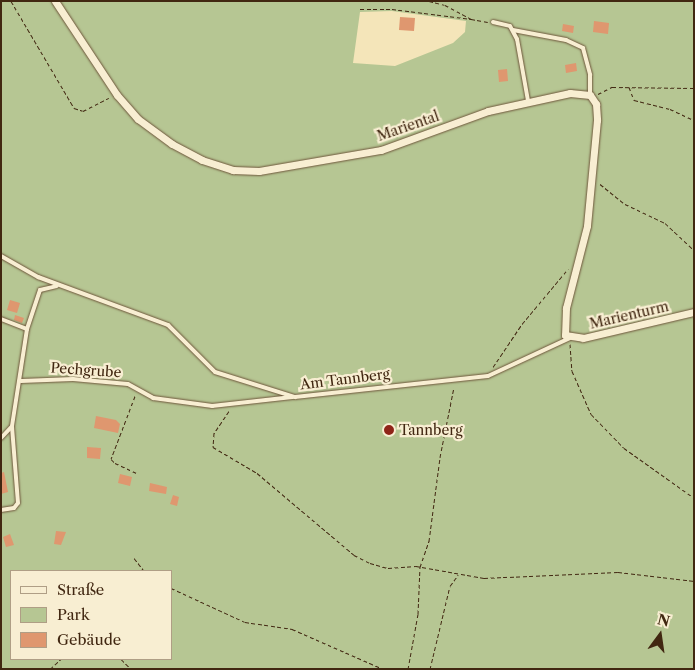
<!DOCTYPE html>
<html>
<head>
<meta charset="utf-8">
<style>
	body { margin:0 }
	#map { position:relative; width:695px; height:670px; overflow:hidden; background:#f4e5b9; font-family:"Libre Caslon Text",serif }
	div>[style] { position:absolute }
	.green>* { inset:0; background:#b6c693 }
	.building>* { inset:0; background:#df976f }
	.path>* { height:1px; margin-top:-0.5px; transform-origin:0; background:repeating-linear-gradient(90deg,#412711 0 4px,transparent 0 6.5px) }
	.roads { filter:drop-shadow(0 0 1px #6e563b) drop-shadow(0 0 1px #6e563b) }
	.lane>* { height:4px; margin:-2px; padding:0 2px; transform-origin:2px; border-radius:2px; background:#f8eed2 }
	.street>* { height:7px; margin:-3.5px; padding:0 3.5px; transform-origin:3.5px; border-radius:3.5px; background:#f8eed2 }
	.dots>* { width:14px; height:14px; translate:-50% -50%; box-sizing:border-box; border:2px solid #f8eed2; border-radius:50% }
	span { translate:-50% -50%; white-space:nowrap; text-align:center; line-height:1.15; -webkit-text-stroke:4.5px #f8eed2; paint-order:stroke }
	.street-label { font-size:14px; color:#412711 }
	.poi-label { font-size:14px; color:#412711 }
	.left { translate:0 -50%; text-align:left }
	.frame { position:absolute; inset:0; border:2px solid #412711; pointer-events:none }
	.legend { position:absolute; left:10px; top:570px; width:162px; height:90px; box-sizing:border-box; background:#f8eed2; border:1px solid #af9e85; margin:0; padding:6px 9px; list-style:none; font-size:15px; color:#412711 }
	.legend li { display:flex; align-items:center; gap:10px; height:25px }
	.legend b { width:25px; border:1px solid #af9e85 }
	.north { position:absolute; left:635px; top:610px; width:50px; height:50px; -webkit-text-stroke:4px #f8eed2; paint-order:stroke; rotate:14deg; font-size:14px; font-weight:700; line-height:20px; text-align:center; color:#412711 }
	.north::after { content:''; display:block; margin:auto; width:18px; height:22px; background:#412711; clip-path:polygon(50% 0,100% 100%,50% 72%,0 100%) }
</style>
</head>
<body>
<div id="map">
	<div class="green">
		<i style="clip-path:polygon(evenodd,1px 1px,694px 1px,694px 669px,1px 669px,1px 1px,392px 11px,466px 21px,465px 32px,453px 43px,395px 66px,353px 63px,360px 12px,392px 11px,1px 1px,11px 571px,171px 571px,171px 659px,11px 659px,11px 571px)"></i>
	</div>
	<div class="building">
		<i style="clip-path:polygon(400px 17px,415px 18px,414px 31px,399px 30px)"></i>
		<i style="clip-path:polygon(594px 21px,609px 23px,608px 34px,593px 32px)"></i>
		<i style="clip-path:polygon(563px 24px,574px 26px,573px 33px,562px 31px)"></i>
		<i style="clip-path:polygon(576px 63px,577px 71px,566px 73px,565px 65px)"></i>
		<i style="clip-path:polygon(507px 69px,508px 81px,499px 82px,498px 70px)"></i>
		<i style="clip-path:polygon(10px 300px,20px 303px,17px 313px,7px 310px)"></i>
		<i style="clip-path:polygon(15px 315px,24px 318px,22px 323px,14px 320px)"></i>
		<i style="clip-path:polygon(96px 416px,116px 420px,120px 424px,118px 433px,94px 428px)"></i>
		<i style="clip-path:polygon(87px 447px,101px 448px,100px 459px,87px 458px)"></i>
		<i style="clip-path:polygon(4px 472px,8px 492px,1px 494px,1px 473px)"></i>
		<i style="clip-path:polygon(120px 474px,132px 477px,130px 486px,118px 483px)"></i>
		<i style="clip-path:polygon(150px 483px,167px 487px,166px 494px,149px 491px)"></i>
		<i style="clip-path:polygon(173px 495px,179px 497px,177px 506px,170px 504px)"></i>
		<i style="clip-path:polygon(56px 531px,66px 532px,61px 545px,54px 544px)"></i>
		<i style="clip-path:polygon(10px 534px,14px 545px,6px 547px,3px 537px)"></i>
	</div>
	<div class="path">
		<i style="left:11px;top:1px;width:124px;rotate:59.5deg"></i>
		<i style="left:74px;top:108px;width:9px;rotate:18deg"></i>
		<i style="left:83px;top:111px;width:29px;rotate:-27deg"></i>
		<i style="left:429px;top:1px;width:16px;rotate:14deg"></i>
		<i style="left:445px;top:5px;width:30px;rotate:28deg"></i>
		<i style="left:471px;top:19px;width:17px;rotate:10deg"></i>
		<i style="left:360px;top:9px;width:32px"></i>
		<i style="left:392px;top:9px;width:80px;rotate:7.2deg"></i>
		<i style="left:629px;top:87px;width:14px;rotate:69deg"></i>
		<i style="left:634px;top:100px;width:37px;rotate:14deg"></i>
		<i style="left:670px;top:109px;width:26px;rotate:25deg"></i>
		<i style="left:598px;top:94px;width:16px;rotate:-27deg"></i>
		<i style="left:612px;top:87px;width:82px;rotate:0.7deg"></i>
		<i style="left:600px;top:184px;width:32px;rotate:39deg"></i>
		<i style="left:625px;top:204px;width:44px;rotate:25.4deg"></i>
		<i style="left:665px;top:223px;width:40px;rotate:43deg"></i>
		<i style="left:570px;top:344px;width:27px;rotate:86deg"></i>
		<i style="left:572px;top:371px;width:47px;rotate:66.2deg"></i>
		<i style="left:591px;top:414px;width:47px;rotate:45.9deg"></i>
		<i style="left:624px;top:448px;width:86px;rotate:35.5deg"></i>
		<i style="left:493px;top:367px;width:52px;rotate:-56deg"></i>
		<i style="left:522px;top:324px;width:72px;rotate:-50.1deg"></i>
		<i style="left:135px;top:396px;width:67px;rotate:110.9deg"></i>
		<i style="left:111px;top:459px;width:6px;rotate:45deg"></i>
		<i style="left:115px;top:463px;width:26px;rotate:25deg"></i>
		<i style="left:229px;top:411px;width:27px;rotate:124deg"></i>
		<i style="left:214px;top:433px;width:14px;rotate:94deg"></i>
		<i style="left:213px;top:447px;width:51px;rotate:30.6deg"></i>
		<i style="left:257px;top:473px;width:127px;rotate:40.2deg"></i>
		<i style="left:354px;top:555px;width:18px;rotate:27deg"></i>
		<i style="left:370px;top:563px;width:19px;rotate:16deg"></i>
		<i style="left:388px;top:568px;width:28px;rotate:-4deg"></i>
		<i style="left:416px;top:566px;width:69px;rotate:10deg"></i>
		<i style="left:484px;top:578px;width:134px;rotate:-2.6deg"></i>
		<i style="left:618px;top:572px;width:77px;rotate:6.8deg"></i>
		<i style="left:134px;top:558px;width:16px;rotate:52deg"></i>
		<i style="left:171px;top:588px;width:81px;rotate:24.7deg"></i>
		<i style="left:245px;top:622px;width:48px;rotate:8.5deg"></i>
		<i style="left:292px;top:629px;width:99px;rotate:23.7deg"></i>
		<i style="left:121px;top:659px;width:14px;rotate:45deg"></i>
		<i style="left:50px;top:669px;width:15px;rotate:-42deg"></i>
		<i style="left:408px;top:669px;width:56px;rotate:-79.7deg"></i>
		<i style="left:418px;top:614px;width:47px;rotate:-87.6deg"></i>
		<i style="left:420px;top:567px;width:28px;rotate:-71deg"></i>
		<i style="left:429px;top:541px;width:85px;rotate:-82.5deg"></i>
		<i style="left:440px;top:457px;width:71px;rotate:-78.7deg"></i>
		<i style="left:430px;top:669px;width:85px;rotate:-76.5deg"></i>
		<i style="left:450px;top:586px;width:14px;rotate:-54deg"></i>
	</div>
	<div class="roads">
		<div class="lane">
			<i style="left:493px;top:22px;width:17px;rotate:13deg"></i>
			<i style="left:510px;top:26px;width:15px;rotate:62deg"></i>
			<i style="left:517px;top:39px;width:63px;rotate:79.9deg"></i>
			<i style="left:513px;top:30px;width:54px;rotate:10.7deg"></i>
			<i style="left:566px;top:40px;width:19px;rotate:25deg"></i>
			<i style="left:583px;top:48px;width:28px;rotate:75deg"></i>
			<i style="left:590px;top:75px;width:20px;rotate:90deg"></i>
			<i style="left:1px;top:256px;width:43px;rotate:29.6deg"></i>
			<i style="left:38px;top:277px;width:139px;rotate:20.3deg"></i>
			<i style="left:168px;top:325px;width:66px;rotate:45deg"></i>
			<i style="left:215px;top:372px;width:84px;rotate:17.4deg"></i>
			<i style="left:295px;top:397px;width:194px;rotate:-6.2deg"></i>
			<i style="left:488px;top:376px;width:90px;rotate:-24.9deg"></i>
			<i style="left:1px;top:319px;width:28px;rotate:21deg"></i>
			<i style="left:21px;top:381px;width:52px;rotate:-2.2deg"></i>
			<i style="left:73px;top:379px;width:55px;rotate:5.2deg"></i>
			<i style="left:128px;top:384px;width:29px;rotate:29deg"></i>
			<i style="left:153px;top:398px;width:60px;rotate:7.7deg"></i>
			<i style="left:212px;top:406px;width:81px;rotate:-6.4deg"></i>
			<i style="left:1px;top:438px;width:16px;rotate:-47deg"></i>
			<i style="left:12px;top:426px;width:98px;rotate:-81.2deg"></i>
			<i style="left:27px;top:329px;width:41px;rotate:-71.6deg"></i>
			<i style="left:40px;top:290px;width:17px;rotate:-13deg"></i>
			<i style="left:1px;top:510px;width:13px;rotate:-9deg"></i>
			<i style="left:14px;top:508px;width:6px;rotate:-51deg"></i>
			<i style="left:18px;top:503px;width:76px;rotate:-94.5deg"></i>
		</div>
		<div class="street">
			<i style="left:55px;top:1px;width:113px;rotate:56.6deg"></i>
			<i style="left:117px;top:95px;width:32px;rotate:49deg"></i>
			<i style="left:138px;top:119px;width:42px;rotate:36.3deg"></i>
			<i style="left:172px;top:144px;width:34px;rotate:28deg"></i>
			<i style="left:202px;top:160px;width:33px;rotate:18deg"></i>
			<i style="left:233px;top:170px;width:26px;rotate:2deg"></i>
			<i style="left:259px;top:171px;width:124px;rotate:-9.8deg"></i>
			<i style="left:381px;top:150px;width:114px;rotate:-20deg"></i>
			<i style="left:488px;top:111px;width:84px;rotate:-12.4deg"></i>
			<i style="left:570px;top:93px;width:20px;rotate:6deg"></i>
			<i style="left:590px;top:95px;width:11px;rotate:56deg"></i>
			<i style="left:596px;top:104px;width:16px;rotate:86deg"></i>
			<i style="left:597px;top:120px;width:106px;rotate:95.4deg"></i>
			<i style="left:587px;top:226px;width:85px;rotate:104.4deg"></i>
			<i style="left:566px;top:308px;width:27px;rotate:92deg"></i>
			<i style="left:565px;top:335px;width:18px;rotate:9deg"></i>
			<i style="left:583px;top:338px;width:114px;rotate:-13.2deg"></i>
		</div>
	</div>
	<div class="dots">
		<i style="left:389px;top:430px;background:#8f2418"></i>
	</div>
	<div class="street-label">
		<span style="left:408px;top:126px;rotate:-19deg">Mariental</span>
		<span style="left:629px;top:315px;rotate:-13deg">Marienturm</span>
		<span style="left:86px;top:370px;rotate:4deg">Pechgrube</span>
		<span style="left:345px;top:379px;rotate:-7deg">Am Tannberg</span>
	</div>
	<div class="poi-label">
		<span class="left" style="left:399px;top:430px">Tannberg</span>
	</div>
	<div class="frame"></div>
	<ul class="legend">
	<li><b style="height:6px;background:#f8eed2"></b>Straße</li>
	<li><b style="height:14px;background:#b6c693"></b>Park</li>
	<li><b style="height:14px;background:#df976f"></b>Gebäude</li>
	</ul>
	<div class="north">N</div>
</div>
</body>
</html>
